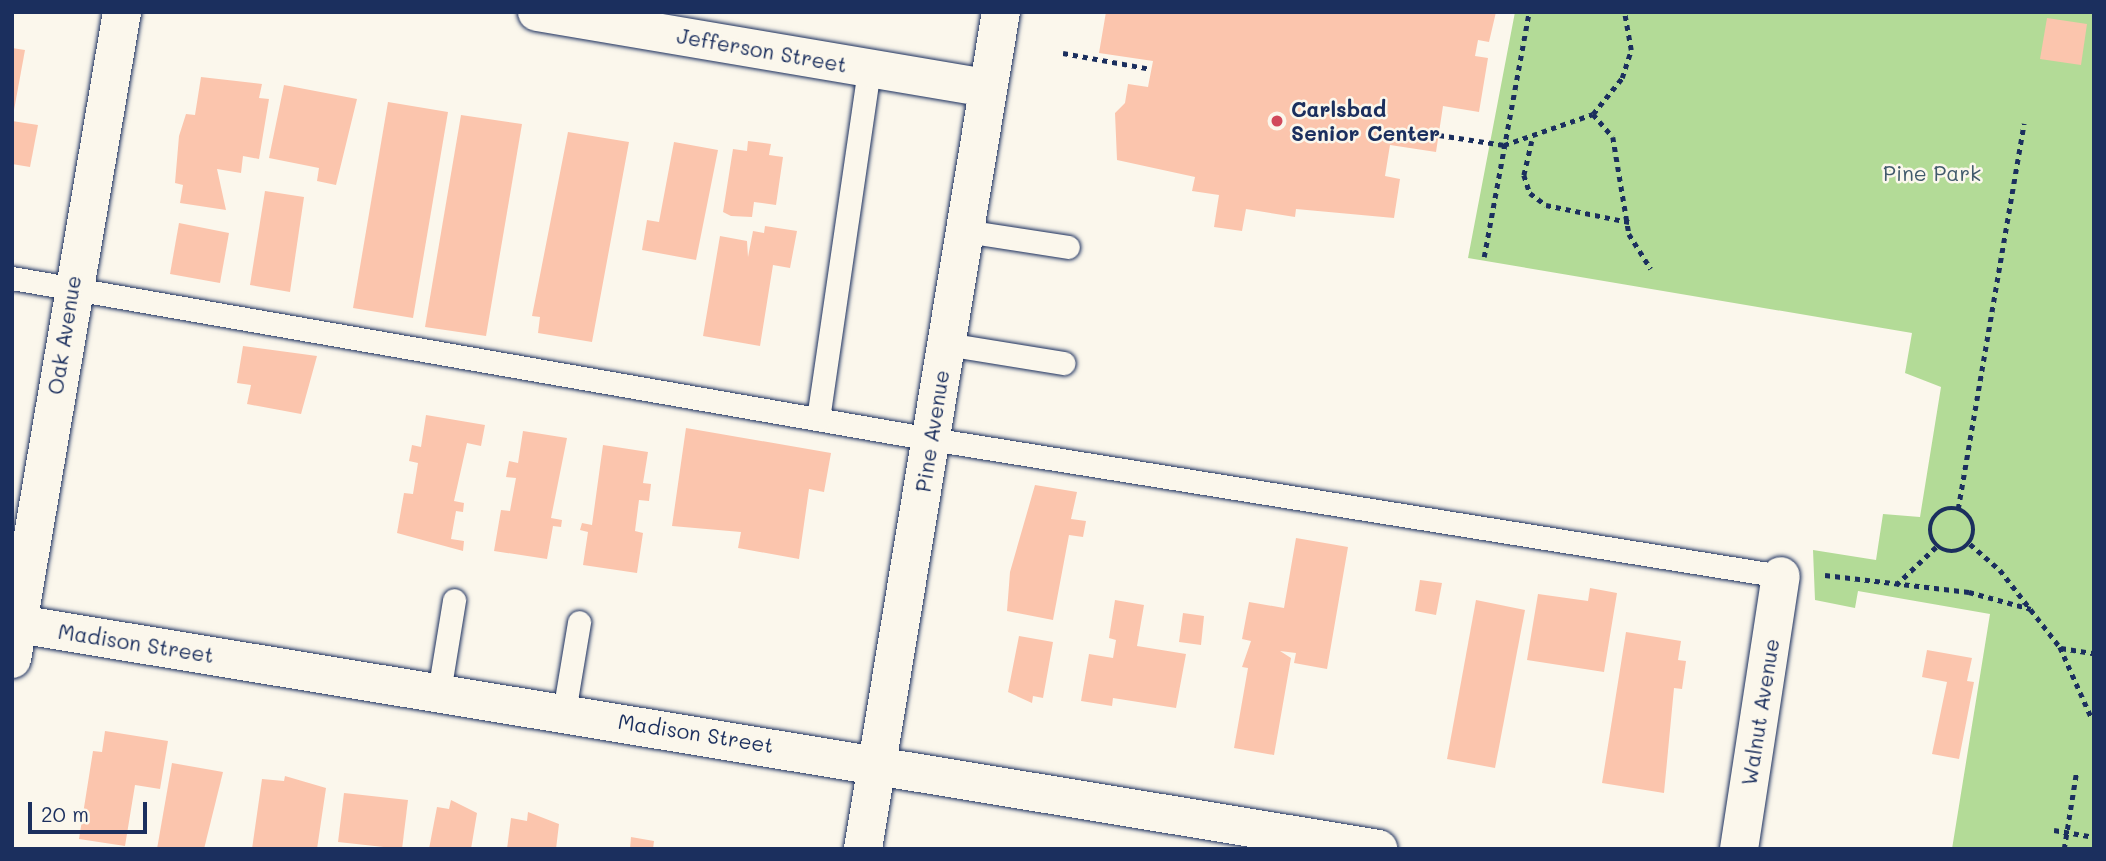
<!DOCTYPE html>
<html>
<head>
<meta charset="utf-8">
<style>
	body { margin:0 }
	#map { position:relative; width:2106px; height:861px; overflow:hidden; background:#fbf7ec; font-family:Mali,sans-serif }
	div>[style] { position:absolute }
	.green>* { inset:0; background:#b3db97 }
	.building>* { inset:0; background:#fbc5ad }
	.path>* { height:4.5px; margin-top:-2.25px; transform-origin:0; background:repeating-linear-gradient(90deg,#1b2f5e 0 5px,transparent 0 10px) }
	.path>.ring { margin:-2.25px; padding:0; box-sizing:content-box; background:none; border:4.5px solid #1b2f5e; border-radius:50% }
	.roads { filter:drop-shadow(0 0 2px #1b2f5e) drop-shadow(0 0 2px #1b2f5e) }
	.lane>* { height:23px; margin:-11.5px; padding:0 11.5px; transform-origin:11.5px; border-radius:11.5px; background:#fbf7ec }
	.street>* { height:38px; margin:-19px; padding:0 19px; transform-origin:19px; border-radius:19px; background:#fbf7ec }
	.secondary>* { height:38px; margin:-19px; padding:0 19px; transform-origin:19px; border-radius:19px; background:#fbf7ec }
	.dots>* { width:19px; height:19px; translate:-50% -50%; box-sizing:border-box; border:4px solid #fbf7ec; border-radius:50% }
	span { translate:-50% -50%; white-space:nowrap; text-align:center; line-height:1.15; -webkit-text-stroke:5px #fbf7ec; paint-order:stroke }
	.street-label { font-size:21px; color:#1b2f5e }
	.poi-label { font-size:21px; color:#1b2f5e; font-weight:700 }
	.left { translate:0 -50%; text-align:left }
	.park-label { font-size:21px; color:#415a6c }
	.frame { position:absolute; inset:0; border:14px solid #1b2f5e; pointer-events:none }
	.scale { position:absolute; left:28px; top:802px; width:119px; height:32px; box-sizing:border-box; border:4px solid #1b2f5e; border-top:0; padding-left:9px; font-size:21px; line-height:24px; white-space:nowrap; color:#1b2f5e; -webkit-text-stroke:5px #fbf7ec; paint-order:stroke }
</style>
</head>
<body>
<div id="map">
	<div class="green">
		<i style="clip-path:polygon(1515px 12px,2094px 12px,2094px 849px,1952px 849px,1990px 614px,1858px 591px,1855px 608px,1815px 600px,1813px 550px,1876px 560px,1883px 514px,1920px 517px,1941px 387px,1905px 373px,1912px 333px,1468px 258px)"></i>
	</div>
	<div class="building">
		<i style="clip-path:polygon(1106px 12px,1496px 12px,1489px 42px,1478px 40px,1475px 56px,1488px 58px,1479px 112px,1443px 106px,1436px 152px,1390px 145px,1385px 176px,1400px 179px,1394px 218px,1296px 209px,1295px 217px,1246px 209px,1242px 231px,1214px 227px,1219px 195px,1192px 191px,1195px 177px,1117px 160px,1115px 113px,1125px 103px,1128px 84px,1148px 87px,1153px 61px,1099px 53px)"></i>
		<i style="clip-path:polygon(2047px 18px,2087px 24px,2081px 65px,2040px 59px)"></i>
		<i style="clip-path:polygon(12px 48px,25px 50px,14px 110px,12px 110px)"></i>
		<i style="clip-path:polygon(201px 77px,262px 84px,259px 98px,269px 99px,259px 159px,243px 156px,241px 173px,217px 169px,226px 210px,180px 203px,183px 185px,175px 183px,179px 136px,186px 114px,195px 115px)"></i>
		<i style="clip-path:polygon(284px 85px,357px 99px,336px 185px,317px 181px,319px 168px,269px 158px)"></i>
		<i style="clip-path:polygon(388px 102px,448px 112px,413px 318px,353px 308px)"></i>
		<i style="clip-path:polygon(461px 115px,522px 124px,486px 336px,425px 327px)"></i>
		<i style="clip-path:polygon(12px 121px,38px 125px,30px 167px,12px 164px)"></i>
		<i style="clip-path:polygon(568px 132px,629px 142px,592px 342px,538px 333px,540px 317px,532px 316px)"></i>
		<i style="clip-path:polygon(748px 141px,771px 144px,769px 155px,783px 157px,776px 205px,754px 202px,752px 217px,731px 216px,723px 212px,733px 149px,747px 151px)"></i>
		<i style="clip-path:polygon(674px 142px,718px 150px,696px 260px,642px 250px,647px 220px,659px 222px)"></i>
		<i style="clip-path:polygon(265px 191px,304px 197px,290px 292px,250px 285px)"></i>
		<i style="clip-path:polygon(179px 223px,229px 233px,220px 283px,170px 274px)"></i>
		<i style="clip-path:polygon(765px 226px,797px 231px,790px 268px,773px 265px,760px 346px,703px 336px,720px 236px,747px 241px,748px 257px,753px 231px,764px 233px)"></i>
		<i style="clip-path:polygon(243px 346px,317px 356px,301px 414px,247px 404px,251px 385px,237px 383px)"></i>
		<i style="clip-path:polygon(426px 415px,485px 425px,481px 446px,467px 443px,454px 501px,464px 503px,463px 512px,456px 511px,451px 539px,464px 541px,463px 551px,397px 533px,404px 493px,413px 494px,418px 463px,409px 461px,412px 445px,421px 447px)"></i>
		<i style="clip-path:polygon(686px 428px,831px 453px,824px 492px,809px 489px,799px 559px,738px 548px,741px 532px,672px 526px)"></i>
		<i style="clip-path:polygon(523px 431px,567px 438px,551px 518px,562px 520px,561px 527px,553px 526px,547px 559px,494px 551px,501px 510px,510px 511px,516px 478px,506px 477px,509px 461px,518px 463px)"></i>
		<i style="clip-path:polygon(603px 445px,648px 452px,643px 483px,651px 484px,649px 501px,639px 500px,635px 531px,643px 533px,637px 573px,583px 565px,588px 532px,580px 530px,582px 523px,592px 525px)"></i>
		<i style="clip-path:polygon(1035px 485px,1077px 492px,1071px 519px,1086px 521px,1083px 537px,1069px 535px,1053px 620px,1007px 611px,1010px 572px)"></i>
		<i style="clip-path:polygon(1296px 538px,1348px 547px,1327px 669px,1294px 663px,1296px 653px,1280px 651px,1291px 658px,1274px 755px,1234px 748px,1248px 668px,1242px 667px,1251px 641px,1242px 639px,1249px 602px,1284px 608px)"></i>
		<i style="clip-path:polygon(1420px 580px,1442px 583px,1436px 615px,1415px 611px)"></i>
		<i style="clip-path:polygon(1590px 588px,1617px 593px,1604px 672px,1527px 660px,1538px 594px,1588px 601px)"></i>
		<i style="clip-path:polygon(1115px 600px,1144px 605px,1137px 646px,1186px 654px,1176px 708px,1113px 698px,1112px 706px,1081px 701px,1089px 654px,1113px 658px,1116px 640px,1109px 638px)"></i>
		<i style="clip-path:polygon(1476px 600px,1525px 610px,1495px 768px,1447px 759px)"></i>
		<i style="clip-path:polygon(1183px 613px,1204px 616px,1201px 645px,1179px 642px)"></i>
		<i style="clip-path:polygon(1626px 632px,1681px 641px,1678px 660px,1686px 661px,1682px 689px,1674px 688px,1664px 793px,1602px 783px)"></i>
		<i style="clip-path:polygon(1019px 636px,1053px 642px,1043px 698px,1033px 696px,1032px 703px,1008px 692px)"></i>
		<i style="clip-path:polygon(1927px 650px,1972px 658px,1967px 681px,1974px 682px,1959px 759px,1932px 754px,1947px 682px,1922px 677px)"></i>
		<i style="clip-path:polygon(105px 731px,168px 741px,160px 789px,135px 785px,125px 846px,79px 839px,93px 751px,102px 752px)"></i>
		<i style="clip-path:polygon(172px 763px,223px 772px,204px 849px,157px 849px)"></i>
		<i style="clip-path:polygon(285px 776px,326px 788px,317px 849px,252px 849px,262px 779px,284px 781px)"></i>
		<i style="clip-path:polygon(344px 793px,408px 800px,402px 849px,338px 842px)"></i>
		<i style="clip-path:polygon(451px 800px,477px 813px,471px 849px,429px 849px,437px 807px,449px 809px)"></i>
		<i style="clip-path:polygon(528px 812px,559px 824px,556px 849px,507px 849px,511px 818px,527px 821px)"></i>
		<i style="clip-path:polygon(631px 837px,654px 841px,653px 849px,630px 849px)"></i>
	</div>
	<div class="path">
		<i style="left:1063px;top:53px;width:89px;rotate:10.3deg"></i>
		<i style="left:1593px;top:114px;width:30px;rotate:49deg"></i>
		<i style="left:1613px;top:137px;width:98px;rotate:80.6deg"></i>
		<i style="left:1629px;top:234px;width:41px;rotate:57.8deg"></i>
		<i style="left:1439px;top:135px;width:66px;rotate:8.7deg"></i>
		<i style="left:1504px;top:145px;width:94px;rotate:-19.2deg"></i>
		<i style="left:1593px;top:114px;width:46px;rotate:-51.1deg"></i>
		<i style="left:1622px;top:78px;width:29px;rotate:-72deg"></i>
		<i style="left:1631px;top:50px;width:39px;rotate:-100deg"></i>
		<i style="left:1532px;top:141px;width:35px;rotate:103deg"></i>
		<i style="left:1524px;top:175px;width:19px;rotate:72deg"></i>
		<i style="left:1530px;top:193px;width:20px;rotate:37deg"></i>
		<i style="left:1546px;top:205px;width:85px;rotate:11.6deg"></i>
		<i style="left:1484px;top:257px;width:249px;rotate:-79.6deg"></i>
		<i class="ring" style="left:1930px;top:508px;width:39.5px;height:39.5px"></i>
		<i style="left:1958px;top:509px;width:391px;rotate:-80.3deg"></i>
		<i style="left:1970px;top:544px;width:40px;rotate:41deg"></i>
		<i style="left:2000px;top:570px;width:98px;rotate:52.1deg"></i>
		<i style="left:2060px;top:647px;width:79px;rotate:66deg"></i>
		<i style="left:1825px;top:575px;width:145px;rotate:6.7deg"></i>
		<i style="left:1969px;top:592px;width:64px;rotate:15.3deg"></i>
		<i style="left:1896px;top:585px;width:57px;rotate:-43.6deg"></i>
		<i style="left:2061px;top:648px;width:33px;rotate:9deg"></i>
		<i style="left:2054px;top:830px;width:41px;rotate:9.9deg"></i>
		<i style="left:2064px;top:849px;width:76px;rotate:-80.9deg"></i>
	</div>
	<div class="roads">
		<div class="lane">
			<i style="left:965px;top:231px;width:104px;rotate:8.8deg"></i>
			<i style="left:12px;top:278px;width:933px;rotate:9.94deg"></i>
			<i style="left:931px;top:439px;width:861px;rotate:9.16deg"></i>
			<i style="left:946px;top:344px;width:119px;rotate:9.2deg"></i>
			<i style="left:818px;top:419px;width:355px;rotate:-81.7deg"></i>
			<i style="left:439px;top:692px;width:93px;rotate:-80.7deg"></i>
			<i style="left:564px;top:712px;width:91px;rotate:-80.5deg"></i>
		</div>
		<div class="street">
			<i style="left:12px;top:659px;width:656px;rotate:-80.35deg"></i>
			<i style="left:1739px;top:849px;width:276px;rotate:-81.3deg"></i>
		</div>
		<div class="secondary">
			<i style="left:537px;top:12px;width:457px;rotate:9.6deg"></i>
			<i style="left:12px;top:623px;width:1385px;rotate:9.39deg"></i>
			<i style="left:863px;top:849px;width:848px;rotate:-80.64deg"></i>
		</div>
	</div>
	<div class="dots">
		<i style="left:1277px;top:121px;background:#d1495b"></i>
	</div>
	<div class="street-label">
		<span style="left:762px;top:50px;rotate:10deg">Jefferson Street</span>
		<span style="left:64px;top:335px;rotate:-81deg">Oak Avenue</span>
		<span style="left:932px;top:431px;rotate:-81deg">Pine Avenue</span>
		<span style="left:136px;top:643px;rotate:9deg">Madison Street</span>
		<span style="left:1760px;top:712px;rotate:-81deg">Walnut Avenue</span>
		<span style="left:696px;top:733px;rotate:9deg">Madison Street</span>
	</div>
	<div class="poi-label">
		<span class="left" style="left:1291px;top:121px">Carlsbad<br>Senior Center</span>
	</div>
	<div class="park-label">
		<span style="left:1932px;top:173px">Pine Park</span>
	</div>
	<div class="frame"></div>
	<div class="scale">20 m</div>
</div>
</body>
</html>
